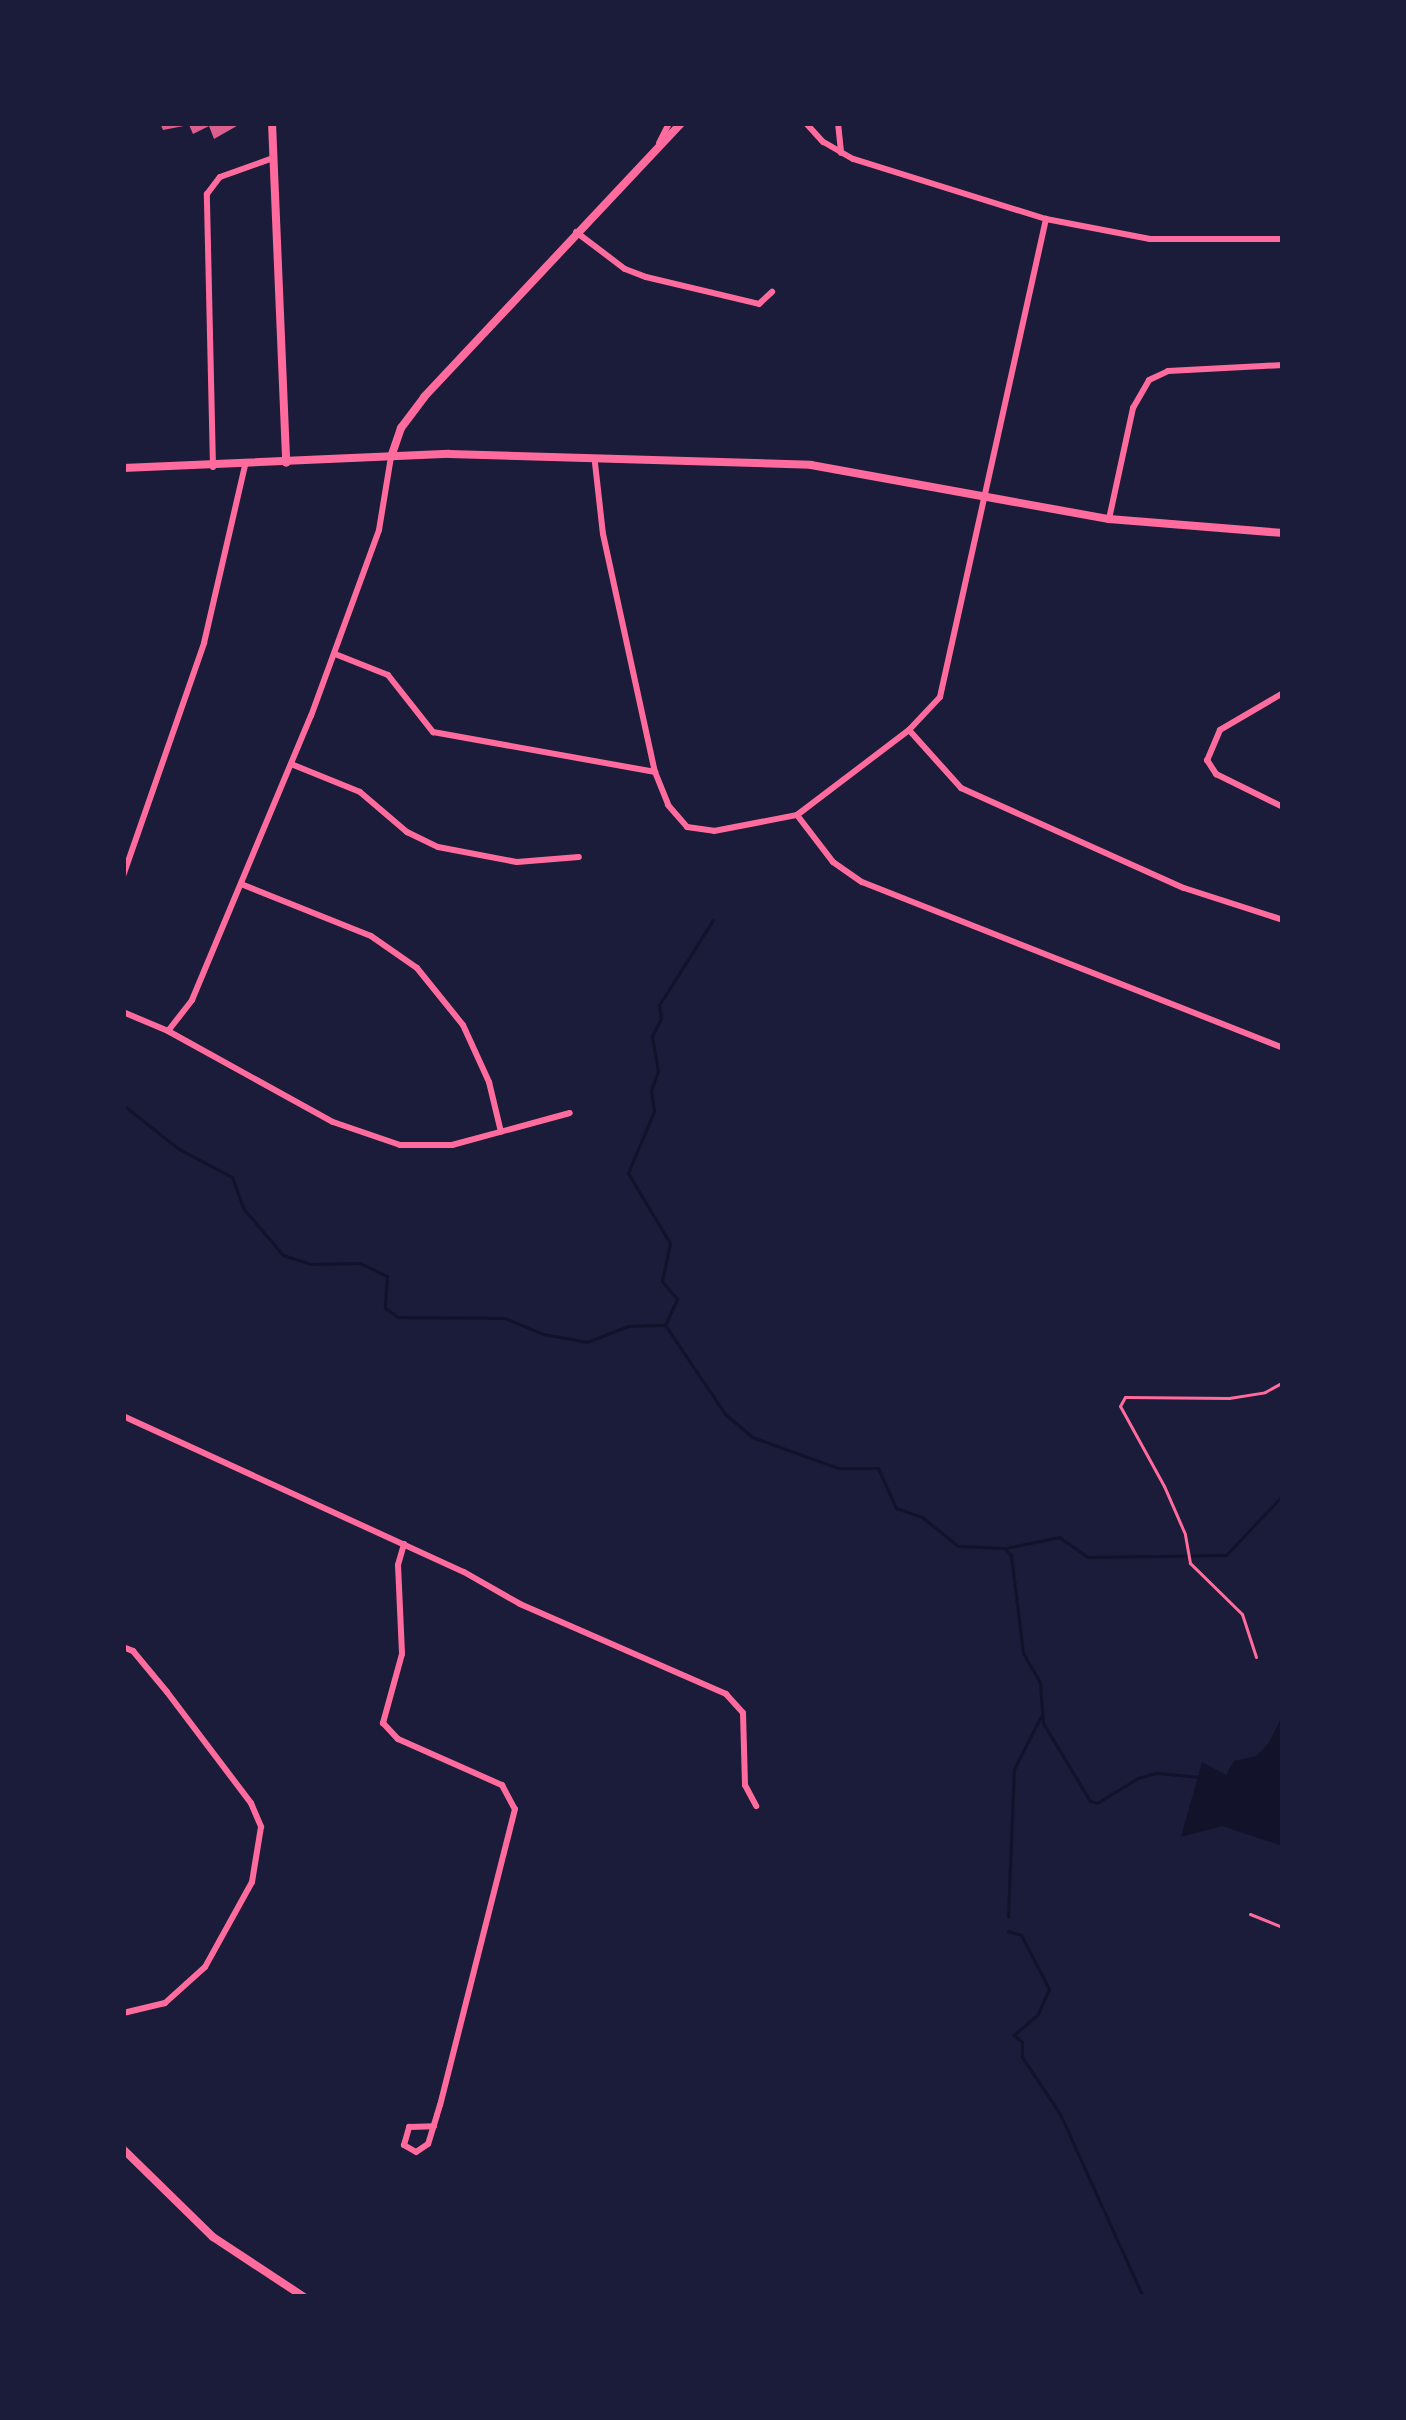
<!DOCTYPE html>
<html>
<head>
<meta charset="utf-8">
<style>
	body { margin:0 }
	#map { position:relative; width:1406px; height:2420px; overflow:hidden; background:#1b1b3a; font-family:Raleway,sans-serif }
	div>[style] { position:absolute }
	.water>* { inset:0; background:#12122b }
	.stream>* { height:3px; margin:-1.5px; padding:0 1.5px; transform-origin:1.5px; border-radius:1.5px; background:#12122b }
	.building>* { inset:0; background:#dd5f8e }
	.path>* { height:3px; margin:-1.5px; padding:0 1.5px; transform-origin:1.5px; border-radius:1.5px; background:#ff6b9d }
	.minor>* { height:6px; margin:-3px; padding:0 3px; transform-origin:3px; border-radius:3px; background:#ff6b9d }
	.tertiary>* { height:8px; margin:-4px; padding:0 4px; transform-origin:4px; border-radius:4px; background:#ff6b9d }
	.secondary>* { height:8px; margin:-4px; padding:0 4px; transform-origin:4px; border-radius:4px; background:#ff6b9d }
	span { translate:-50% -50%; white-space:nowrap; text-align:center; line-height:1.15; -webkit-text-stroke:9px #1b1b3a; paint-order:stroke }
	.frame { position:absolute; inset:0; border:126px solid #1b1b3a; pointer-events:none }
</style>
</head>
<body>
<div id="map">
	<div class="water">
		<i style="clip-path:polygon(1283px 1715px,1283px 1846px,1222px 1826px,1181px 1837px,1202px 1762px,1226px 1775px,1234px 1761px,1256px 1756px,1268px 1744px)"></i>
	</div>
	<div class="stream">
		<i style="left:123px;top:1105px;width:71px;rotate:38.2deg"></i>
		<i style="left:179px;top:1149px;width:60px;rotate:27.8deg"></i>
		<i style="left:232px;top:1177px;width:33px;rotate:70deg"></i>
		<i style="left:243px;top:1208px;width:62px;rotate:49.6deg"></i>
		<i style="left:283px;top:1255px;width:28px;rotate:18deg"></i>
		<i style="left:310px;top:1264px;width:50px;rotate:-1.1deg"></i>
		<i style="left:360px;top:1263px;width:30px;rotate:26deg"></i>
		<i style="left:387px;top:1276px;width:32px;rotate:94deg"></i>
		<i style="left:385px;top:1308px;width:16px;rotate:35deg"></i>
		<i style="left:398px;top:1317px;width:107px;rotate:0.5deg"></i>
		<i style="left:505px;top:1318px;width:41px;rotate:22.8deg"></i>
		<i style="left:543px;top:1334px;width:45px;rotate:10.3deg"></i>
		<i style="left:587px;top:1342px;width:44px;rotate:-21.3deg"></i>
		<i style="left:628px;top:1326px;width:37px;rotate:-2deg"></i>
		<i style="left:665px;top:1325px;width:107px;rotate:56deg"></i>
		<i style="left:725px;top:1414px;width:35px;rotate:40deg"></i>
		<i style="left:752px;top:1437px;width:91px;rotate:19.8deg"></i>
		<i style="left:838px;top:1468px;width:40px"></i>
		<i style="left:878px;top:1468px;width:44px;rotate:65.8deg"></i>
		<i style="left:896px;top:1508px;width:28px;rotate:19deg"></i>
		<i style="left:922px;top:1517px;width:46px;rotate:38.9deg"></i>
		<i style="left:958px;top:1546px;width:46px;rotate:2.5deg"></i>
		<i style="left:1004px;top:1548px;width:10px;rotate:45deg"></i>
		<i style="left:1011px;top:1555px;width:99px;rotate:83deg"></i>
		<i style="left:1023px;top:1653px;width:34px;rotate:60deg"></i>
		<i style="left:1040px;top:1682px;width:41px;rotate:85.8deg"></i>
		<i style="left:1043px;top:1723px;width:91px;rotate:58.9deg"></i>
		<i style="left:1090px;top:1801px;width:7px;rotate:16deg"></i>
		<i style="left:1097px;top:1803px;width:48px;rotate:-31.4deg"></i>
		<i style="left:1138px;top:1778px;width:20px;rotate:-15deg"></i>
		<i style="left:1157px;top:1773px;width:43px;rotate:5.3deg"></i>
		<i style="left:665px;top:1325px;width:29px;rotate:-65deg"></i>
		<i style="left:677px;top:1299px;width:23px;rotate:-130deg"></i>
		<i style="left:662px;top:1281px;width:39px;rotate:-78deg"></i>
		<i style="left:670px;top:1243px;width:82px;rotate:-121deg"></i>
		<i style="left:628px;top:1173px;width:67px;rotate:-67.2deg"></i>
		<i style="left:654px;top:1111px;width:21px;rotate:-98deg"></i>
		<i style="left:651px;top:1090px;width:20px;rotate:-70deg"></i>
		<i style="left:658px;top:1071px;width:36px;rotate:-100deg"></i>
		<i style="left:652px;top:1036px;width:20px;rotate:-63deg"></i>
		<i style="left:661px;top:1018px;width:13px;rotate:-99deg"></i>
		<i style="left:659px;top:1005px;width:101px;rotate:-57.6deg"></i>
		<i style="left:1006px;top:1548px;width:54px;rotate:-11.7deg"></i>
		<i style="left:1059px;top:1537px;width:35px;rotate:35deg"></i>
		<i style="left:1088px;top:1557px;width:138px;rotate:-0.8deg"></i>
		<i style="left:1226px;top:1555px;width:83px;rotate:-46.5deg"></i>
		<i style="left:1008px;top:1917px;width:148px;rotate:-87.7deg"></i>
		<i style="left:1014px;top:1769px;width:59px;rotate:-63deg"></i>
		<i style="left:1008px;top:1931px;width:14px;rotate:17deg"></i>
		<i style="left:1021px;top:1935px;width:61px;rotate:62.6deg"></i>
		<i style="left:1049px;top:1989px;width:27px;rotate:114deg"></i>
		<i style="left:1038px;top:2014px;width:32px;rotate:139deg"></i>
		<i style="left:1014px;top:2035px;width:11px;rotate:41deg"></i>
		<i style="left:1022px;top:2042px;width:15px;rotate:90deg"></i>
		<i style="left:1022px;top:2057px;width:69px;rotate:56.3deg"></i>
		<i style="left:1060px;top:2114px;width:201px;rotate:65.6deg"></i>
	</div>
	<div class="building">
		<i style="clip-path:polygon(160px 123px,242px 123px,214px 139px,209px 126px,193px 134px,189px 125px,163px 130px)"></i>
	</div>
	<div class="path">
		<i style="left:1256px;top:1657px;width:45px;rotate:-108deg"></i>
		<i style="left:1242px;top:1614px;width:73px;rotate:-135.6deg"></i>
		<i style="left:1190px;top:1563px;width:29px;rotate:-100deg"></i>
		<i style="left:1185px;top:1534px;width:52px;rotate:-113.6deg"></i>
		<i style="left:1164px;top:1486px;width:91px;rotate:-118.8deg"></i>
		<i style="left:1120px;top:1406px;width:10px;rotate:-61deg"></i>
		<i style="left:1125px;top:1397px;width:104px;rotate:0.6deg"></i>
		<i style="left:1229px;top:1398px;width:36px;rotate:-9deg"></i>
		<i style="left:1265px;top:1392px;width:21px;rotate:-29deg"></i>
		<i style="left:1250px;top:1914px;width:35px;rotate:22deg"></i>
	</div>
	<div class="minor">
		<i style="left:838px;top:123px;width:30px;rotate:84deg"></i>
		<i style="left:659px;top:143px;width:22px;rotate:-63deg"></i>
		<i style="left:1046px;top:219px;width:106px;rotate:10.9deg"></i>
		<i style="left:1150px;top:239px;width:133px"></i>
		<i style="left:576px;top:232px;width:61px;rotate:37.1deg"></i>
		<i style="left:625px;top:269px;width:22px;rotate:21deg"></i>
		<i style="left:646px;top:277px;width:116px;rotate:13.4deg"></i>
		<i style="left:759px;top:304px;width:18px;rotate:-43deg"></i>
		<i style="left:595px;top:463px;width:71px;rotate:83.6deg"></i>
		<i style="left:603px;top:534px;width:244px;rotate:77.7deg"></i>
		<i style="left:655px;top:772px;width:35px;rotate:68deg"></i>
		<i style="left:668px;top:805px;width:29px;rotate:49deg"></i>
		<i style="left:687px;top:827px;width:27px;rotate:8deg"></i>
		<i style="left:714px;top:831px;width:85px;rotate:-10.9deg"></i>
		<i style="left:797px;top:815px;width:141px;rotate:-37.2deg"></i>
		<i style="left:909px;top:730px;width:45px;rotate:-46.8deg"></i>
		<i style="left:940px;top:697px;width:490px;rotate:-77.5deg"></i>
		<i style="left:1046px;top:219px;width:202px;rotate:-162.7deg"></i>
		<i style="left:853px;top:159px;width:34px;rotate:-150deg"></i>
		<i style="left:823px;top:142px;width:25px;rotate:-132deg"></i>
		<i style="left:213px;top:467px;width:273px;rotate:-91.3deg"></i>
		<i style="left:207px;top:194px;width:21px;rotate:-53deg"></i>
		<i style="left:220px;top:177px;width:56px;rotate:-19.7deg"></i>
		<i style="left:1109px;top:519px;width:114px;rotate:-77.8deg"></i>
		<i style="left:1133px;top:408px;width:32px;rotate:-60deg"></i>
		<i style="left:1149px;top:380px;width:21px;rotate:-25deg"></i>
		<i style="left:1168px;top:371px;width:115px;rotate:-3deg"></i>
		<i style="left:335px;top:654px;width:57px;rotate:21.6deg"></i>
		<i style="left:388px;top:675px;width:73px;rotate:51.7deg"></i>
		<i style="left:433px;top:732px;width:226px;rotate:10.2deg"></i>
		<i style="left:1283px;top:693px;width:73px;rotate:149.6deg"></i>
		<i style="left:1220px;top:730px;width:33px;rotate:113deg"></i>
		<i style="left:1207px;top:760px;width:17px;rotate:57deg"></i>
		<i style="left:1216px;top:774px;width:75px;rotate:26.2deg"></i>
		<i style="left:909px;top:730px;width:78px;rotate:48.1deg"></i>
		<i style="left:961px;top:788px;width:244px;rotate:24.2deg"></i>
		<i style="left:1184px;top:888px;width:104px;rotate:17.9deg"></i>
		<i style="left:291px;top:764px;width:74px;rotate:22.1deg"></i>
		<i style="left:360px;top:792px;width:62px;rotate:40.4deg"></i>
		<i style="left:407px;top:832px;width:34px;rotate:26deg"></i>
		<i style="left:438px;top:847px;width:80px;rotate:10.8deg"></i>
		<i style="left:517px;top:862px;width:62px;rotate:-4.6deg"></i>
		<i style="left:797px;top:815px;width:59px;rotate:52.5deg"></i>
		<i style="left:833px;top:862px;width:35px;rotate:35deg"></i>
		<i style="left:862px;top:882px;width:453px;rotate:21.5deg"></i>
		<i style="left:123px;top:876px;width:247px;rotate:-70.8deg"></i>
		<i style="left:204px;top:643px;width:182px;rotate:-77deg"></i>
		<i style="left:241px;top:884px;width:140px;rotate:21.8deg"></i>
		<i style="left:371px;top:936px;width:56px;rotate:34.8deg"></i>
		<i style="left:417px;top:968px;width:73px;rotate:51.1deg"></i>
		<i style="left:463px;top:1025px;width:63px;rotate:65.5deg"></i>
		<i style="left:489px;top:1082px;width:51px;rotate:76.5deg"></i>
		<i style="left:123px;top:1012px;width:49px;rotate:22.9deg"></i>
		<i style="left:168px;top:1031px;width:188px;rotate:28.9deg"></i>
		<i style="left:333px;top:1122px;width:71px;rotate:18.9deg"></i>
		<i style="left:400px;top:1145px;width:52px"></i>
		<i style="left:452px;top:1145px;width:122px;rotate:-15.2deg"></i>
		<i style="left:168px;top:1031px;width:39px;rotate:-52deg"></i>
		<i style="left:192px;top:1000px;width:308px;rotate:-67.3deg"></i>
		<i style="left:311px;top:716px;width:198px;rotate:-69.9deg"></i>
		<i style="left:379px;top:530px;width:74px;rotate:-80.7deg"></i>
		<i style="left:123px;top:1416px;width:375px;rotate:24.6deg"></i>
		<i style="left:464px;top:1572px;width:64px;rotate:29.7deg"></i>
		<i style="left:520px;top:1604px;width:225px;rotate:23.6deg"></i>
		<i style="left:726px;top:1694px;width:25px;rotate:48deg"></i>
		<i style="left:743px;top:1713px;width:72px;rotate:88.4deg"></i>
		<i style="left:745px;top:1785px;width:24px;rotate:62deg"></i>
		<i style="left:404px;top:1544px;width:22px;rotate:106deg"></i>
		<i style="left:398px;top:1565px;width:89px;rotate:87.4deg"></i>
		<i style="left:402px;top:1654px;width:72px;rotate:105.4deg"></i>
		<i style="left:383px;top:1723px;width:22px;rotate:47deg"></i>
		<i style="left:398px;top:1739px;width:114px;rotate:23.9deg"></i>
		<i style="left:502px;top:1785px;width:27px;rotate:62deg"></i>
		<i style="left:515px;top:1809px;width:305px;rotate:104.2deg"></i>
		<i style="left:440px;top:2105px;width:10px;rotate:107deg"></i>
		<i style="left:437px;top:2115px;width:30px;rotate:107deg"></i>
		<i style="left:428px;top:2144px;width:14px;rotate:146deg"></i>
		<i style="left:416px;top:2152px;width:14px;rotate:-150deg"></i>
		<i style="left:404px;top:2145px;width:19px;rotate:-74deg"></i>
		<i style="left:409px;top:2127px;width:25px;rotate:-2deg"></i>
		<i style="left:123px;top:1647px;width:11px;rotate:22deg"></i>
		<i style="left:133px;top:1651px;width:53px;rotate:50.3deg"></i>
		<i style="left:167px;top:1692px;width:139px;rotate:52.9deg"></i>
		<i style="left:251px;top:1803px;width:26px;rotate:67deg"></i>
		<i style="left:261px;top:1827px;width:56px;rotate:99.3deg"></i>
		<i style="left:252px;top:1882px;width:97px;rotate:118.9deg"></i>
		<i style="left:205px;top:1967px;width:54px;rotate:138deg"></i>
		<i style="left:165px;top:2003px;width:43px;rotate:166.6deg"></i>
	</div>
	<div class="tertiary">
		<i style="left:272px;top:123px;width:340px;rotate:87.6deg"></i>
		<i style="left:391px;top:457px;width:31px;rotate:-71deg"></i>
		<i style="left:401px;top:428px;width:39px;rotate:-53deg"></i>
		<i style="left:424px;top:397px;width:376px;rotate:-46.8deg"></i>
		<i style="left:123px;top:468px;width:326px;rotate:-2.5deg"></i>
		<i style="left:449px;top:454px;width:362px;rotate:1.7deg"></i>
		<i style="left:811px;top:465px;width:303px;rotate:10.3deg"></i>
		<i style="left:1109px;top:519px;width:175px;rotate:4.6deg"></i>
	</div>
	<div class="secondary">
		<i style="left:123px;top:2149px;width:126px;rotate:44.4deg"></i>
		<i style="left:213px;top:2237px;width:109px;rotate:33.4deg"></i>
	</div>
	<div class="frame"></div>
</div>
</body>
</html>
